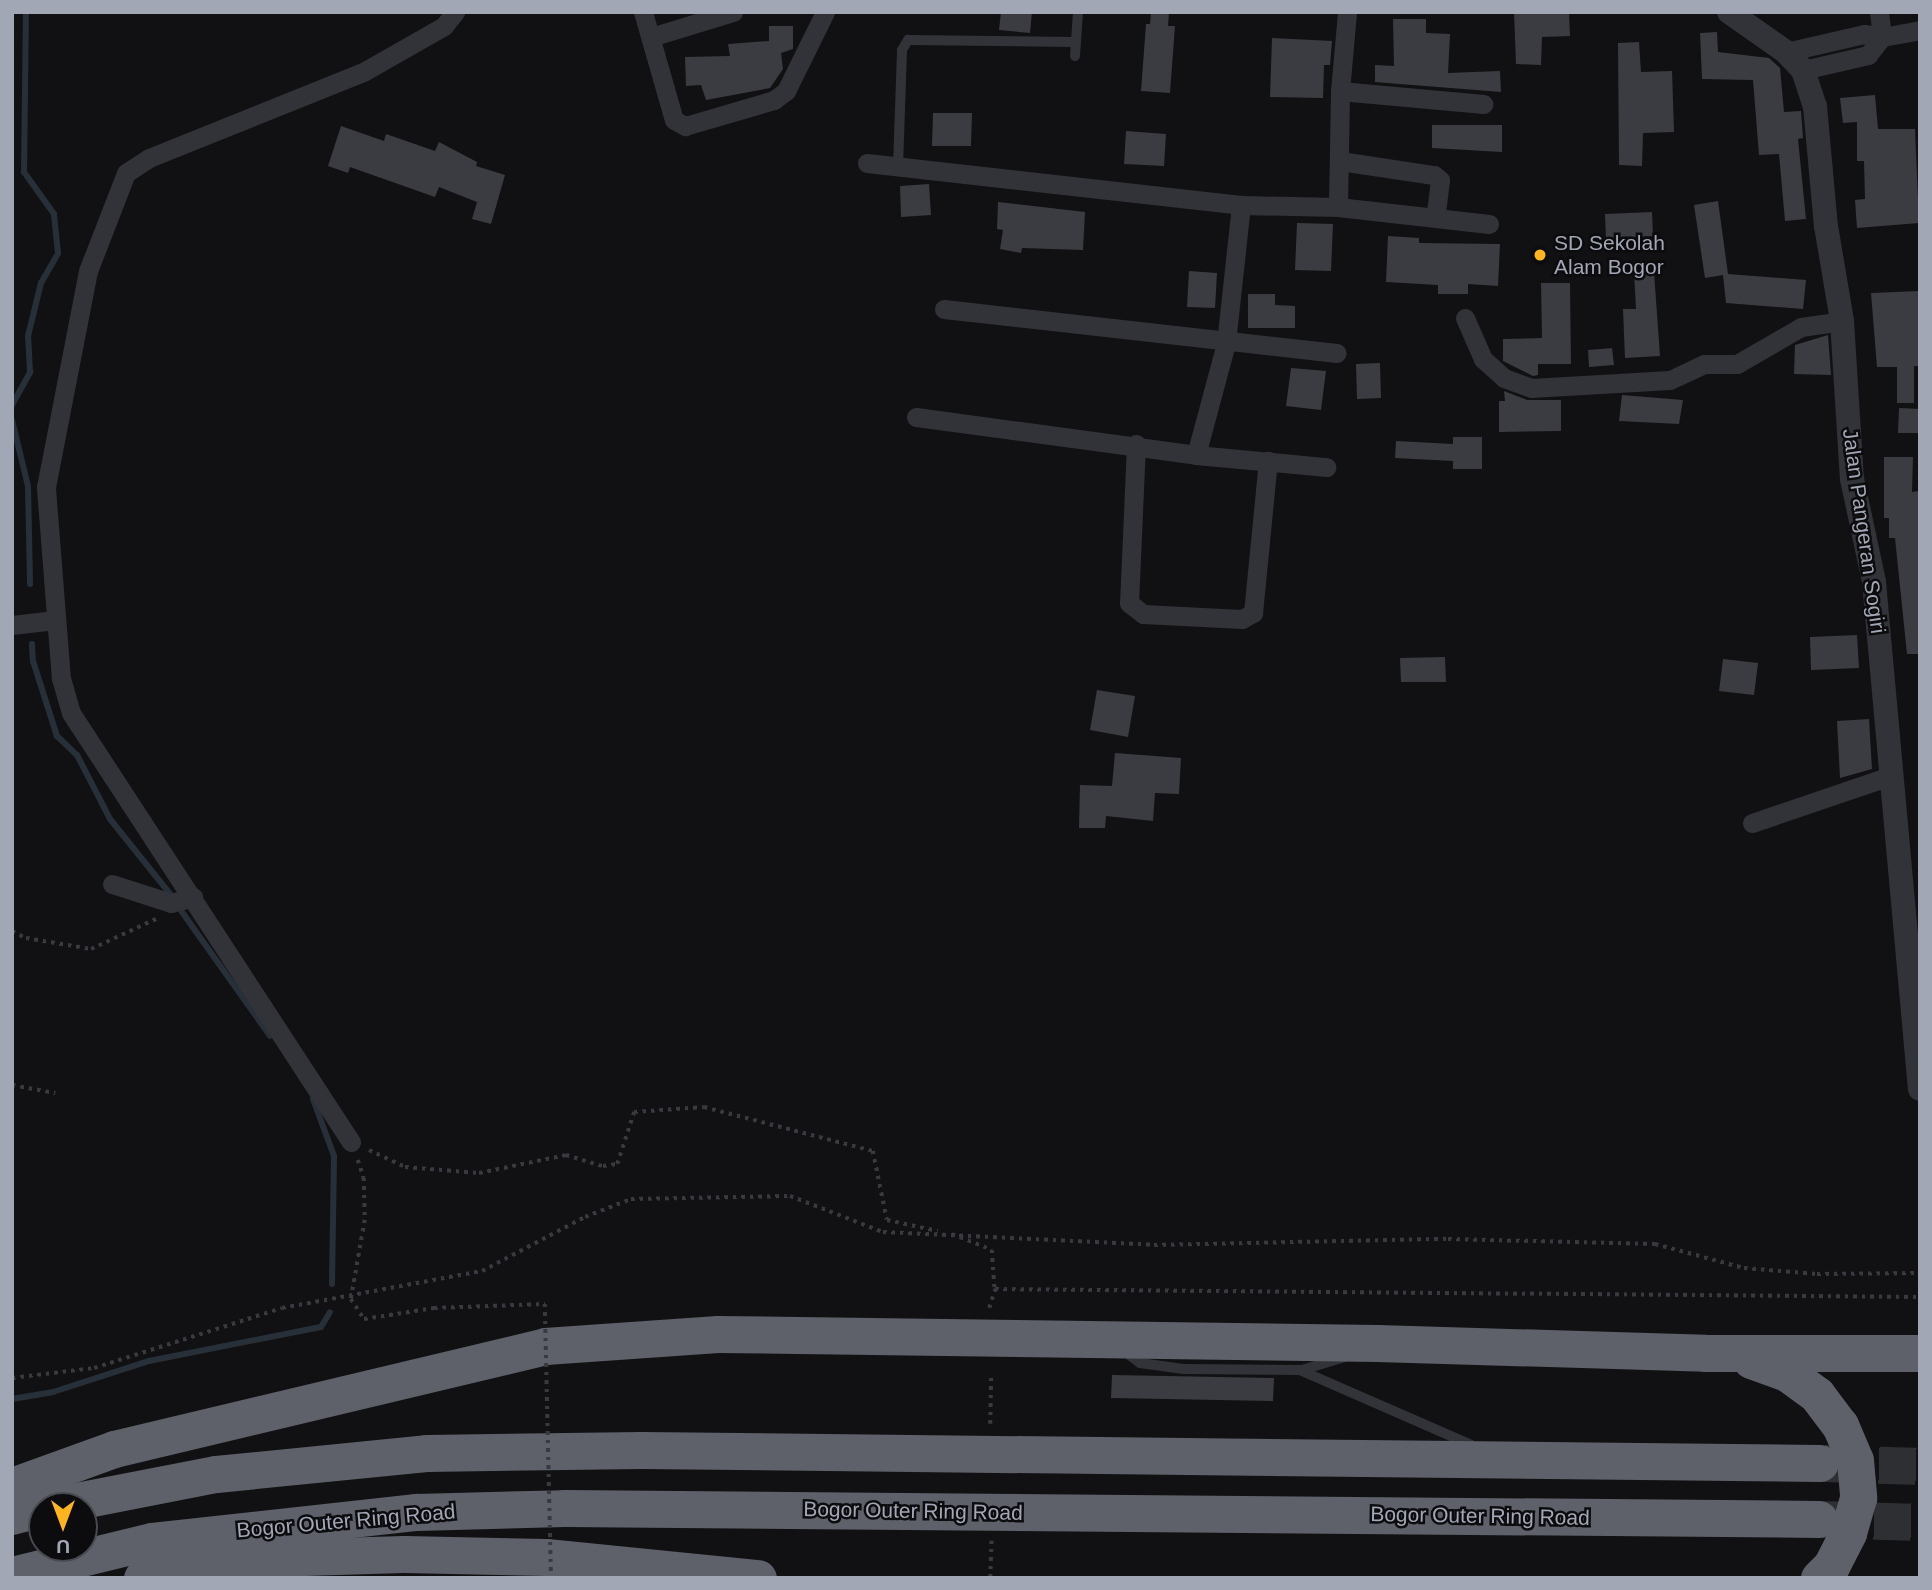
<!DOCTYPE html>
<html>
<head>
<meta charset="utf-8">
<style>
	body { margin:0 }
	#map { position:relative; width:1932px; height:1590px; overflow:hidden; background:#111113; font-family:Arial,sans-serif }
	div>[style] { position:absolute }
	.stream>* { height:6px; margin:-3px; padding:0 3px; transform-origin:3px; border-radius:3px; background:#273038 }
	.building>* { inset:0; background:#3b3c41 }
	.motorway-tunnel>* { height:37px; margin-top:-18.5px; transform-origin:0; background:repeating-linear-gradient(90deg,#2e2f33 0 37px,transparent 0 55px) }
	.path>* { height:3.5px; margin-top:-1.75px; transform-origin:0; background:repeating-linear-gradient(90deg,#383a3f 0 3.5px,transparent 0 8.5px) }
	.service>* { height:10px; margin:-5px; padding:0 5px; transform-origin:5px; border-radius:5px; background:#323338 }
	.minor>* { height:19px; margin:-9.5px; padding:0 9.5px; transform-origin:9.5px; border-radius:9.5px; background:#323338 }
	.tertiary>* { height:24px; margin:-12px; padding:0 12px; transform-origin:12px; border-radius:12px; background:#323338 }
	.motorway>* { height:37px; margin:-18.5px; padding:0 18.5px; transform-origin:18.5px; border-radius:18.5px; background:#5e616a }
	.path-bridge>* { height:3.5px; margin-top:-1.75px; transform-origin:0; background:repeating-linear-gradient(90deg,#383a3f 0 3.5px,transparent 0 8.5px) }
	.dots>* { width:19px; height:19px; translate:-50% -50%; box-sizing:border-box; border:4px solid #0c0c0e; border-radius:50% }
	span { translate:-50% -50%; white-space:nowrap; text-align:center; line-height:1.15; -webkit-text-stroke:5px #0c0c0e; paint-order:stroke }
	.poi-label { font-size:21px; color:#a2a7b5 }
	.left { translate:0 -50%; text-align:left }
	.street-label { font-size:21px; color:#a2a7b5 }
	.frame { position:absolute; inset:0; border:14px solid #a2a7b5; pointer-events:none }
	.north { position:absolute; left:28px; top:1492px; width:70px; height:70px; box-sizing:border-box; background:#0c0c0e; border:2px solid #484a51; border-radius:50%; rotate:180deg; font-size:19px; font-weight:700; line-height:28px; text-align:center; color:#a2a7b5 }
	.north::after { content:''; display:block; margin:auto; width:24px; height:32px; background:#ffb41e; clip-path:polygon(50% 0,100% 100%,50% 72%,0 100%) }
</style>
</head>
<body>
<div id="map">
	<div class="stream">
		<i style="left:12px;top:405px;width:38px;rotate:-61deg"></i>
		<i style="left:30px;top:372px;width:36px;rotate:-93deg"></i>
		<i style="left:28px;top:336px;width:55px;rotate:-76.2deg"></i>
		<i style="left:41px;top:283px;width:34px;rotate:-60deg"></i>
		<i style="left:58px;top:253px;width:39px;rotate:-96deg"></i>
		<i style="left:54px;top:214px;width:52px;rotate:-125.5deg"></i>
		<i style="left:24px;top:172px;width:160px;rotate:-89.3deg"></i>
		<i style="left:12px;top:420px;width:68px;rotate:76.4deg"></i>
		<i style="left:28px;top:486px;width:98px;rotate:88.8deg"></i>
		<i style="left:32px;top:644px;width:17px;rotate:87deg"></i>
		<i style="left:33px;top:661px;width:79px;rotate:72.3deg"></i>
		<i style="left:57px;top:736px;width:28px;rotate:44deg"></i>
		<i style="left:77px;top:755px;width:72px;rotate:62.7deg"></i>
		<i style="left:110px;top:819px;width:96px;rotate:51.3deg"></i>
		<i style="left:182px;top:912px;width:152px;rotate:54.6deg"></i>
		<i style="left:313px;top:1099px;width:61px;rotate:69.8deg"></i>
		<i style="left:334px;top:1156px;width:128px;rotate:90.9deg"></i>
		<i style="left:12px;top:1399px;width:42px;rotate:-9.7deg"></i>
		<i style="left:53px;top:1392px;width:101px;rotate:-17.9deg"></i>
		<i style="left:149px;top:1361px;width:175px;rotate:-11.2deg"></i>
		<i style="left:321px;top:1327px;width:17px;rotate:-59deg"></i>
	</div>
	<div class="building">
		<i style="clip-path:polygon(1001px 12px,1032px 12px,1030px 33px,999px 30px)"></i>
		<i style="clip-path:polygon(1151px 12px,1169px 12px,1168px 26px,1175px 26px,1170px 93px,1141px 91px,1146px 24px,1150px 24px)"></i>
		<i style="clip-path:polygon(1514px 12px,1569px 12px,1570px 36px,1542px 37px,1541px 65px,1516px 64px)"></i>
		<i style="clip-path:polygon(1393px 19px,1426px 19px,1426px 33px,1450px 34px,1448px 73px,1500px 71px,1501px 92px,1375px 82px,1375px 65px,1394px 66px)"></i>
		<i style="clip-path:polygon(769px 26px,793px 26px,793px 49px,781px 53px,783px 69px,770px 88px,706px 100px,701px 85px,686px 86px,685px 57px,730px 56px,728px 44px,769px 41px)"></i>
		<i style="clip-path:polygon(1717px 32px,1718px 52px,1769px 58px,1780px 68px,1784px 112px,1801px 111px,1803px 138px,1798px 139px,1806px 219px,1785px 221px,1779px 154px,1759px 155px,1753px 80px,1702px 79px,1700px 33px)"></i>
		<i style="clip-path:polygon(1272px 38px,1332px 41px,1330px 65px,1324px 65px,1323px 98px,1270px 97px)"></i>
		<i style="clip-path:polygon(1639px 42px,1641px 72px,1672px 71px,1674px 132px,1643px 133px,1642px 166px,1619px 165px,1618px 43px)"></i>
		<i style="clip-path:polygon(1875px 95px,1878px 129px,1915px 129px,1919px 223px,1857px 228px,1855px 200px,1865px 199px,1864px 161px,1857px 161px,1857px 122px,1843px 123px,1840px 98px)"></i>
		<i style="clip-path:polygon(933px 113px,972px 113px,971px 146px,932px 146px)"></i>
		<i style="clip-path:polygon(1432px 125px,1502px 125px,1502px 152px,1432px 148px)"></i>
		<i style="clip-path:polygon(341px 126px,384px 141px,386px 134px,435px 151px,439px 142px,477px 162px,476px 166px,505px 175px,491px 224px,472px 219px,477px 202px,439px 187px,435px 197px,350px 167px,348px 173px,328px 166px)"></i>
		<i style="clip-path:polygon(1126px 131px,1166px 134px,1164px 166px,1124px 164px)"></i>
		<i style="clip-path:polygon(929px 184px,931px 215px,901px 217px,900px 186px)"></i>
		<i style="clip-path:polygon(1718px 201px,1728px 274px,1806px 280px,1803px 309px,1726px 303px,1723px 275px,1705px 278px,1694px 205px)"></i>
		<i style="clip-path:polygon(998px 202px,1085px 212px,1083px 250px,1022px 248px,1021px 253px,1000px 249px,1003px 230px,997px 229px)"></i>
		<i style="clip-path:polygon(1652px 212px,1653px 236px,1606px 238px,1605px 214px)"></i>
		<i style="clip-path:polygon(1297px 223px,1333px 224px,1331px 271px,1295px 270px)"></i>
		<i style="clip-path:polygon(1388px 236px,1419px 238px,1419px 243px,1500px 244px,1498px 286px,1468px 284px,1468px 294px,1438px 294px,1438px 285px,1386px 282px)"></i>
		<i style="clip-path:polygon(1189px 271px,1217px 273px,1215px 308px,1187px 307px)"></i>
		<i style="clip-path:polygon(1634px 272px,1654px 272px,1660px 356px,1625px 358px,1623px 309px,1636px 309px)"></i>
		<i style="clip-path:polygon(1541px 283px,1570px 283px,1571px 364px,1538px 364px,1538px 375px,1533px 376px,1503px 361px,1503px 339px,1542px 338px)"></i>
		<i style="clip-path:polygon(1920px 291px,1920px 366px,1914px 366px,1914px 403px,1897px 403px,1897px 367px,1877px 367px,1871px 293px)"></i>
		<i style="clip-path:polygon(1248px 294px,1275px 294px,1275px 305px,1295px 306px,1295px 328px,1248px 328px)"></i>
		<i style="clip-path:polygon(1828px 335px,1831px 375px,1794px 374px,1795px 345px)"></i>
		<i style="clip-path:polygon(1612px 348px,1614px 365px,1589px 367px,1588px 350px)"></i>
		<i style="clip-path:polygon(1380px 363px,1381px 398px,1357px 399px,1356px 364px)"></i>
		<i style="clip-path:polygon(1291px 368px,1326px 371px,1321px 410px,1286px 406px)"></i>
		<i style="clip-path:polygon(1504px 391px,1527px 400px,1561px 400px,1561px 431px,1499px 432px,1499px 401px,1505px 401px)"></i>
		<i style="clip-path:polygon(1622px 395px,1683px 400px,1679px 424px,1619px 421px)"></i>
		<i style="clip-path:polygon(1899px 408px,1920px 409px,1920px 433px,1898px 433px)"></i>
		<i style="clip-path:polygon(1453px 437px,1482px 437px,1482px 469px,1453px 469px,1453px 461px,1395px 458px,1396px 441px,1453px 444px)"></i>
		<i style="clip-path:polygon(1884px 457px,1913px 457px,1912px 492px,1919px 491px,1920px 654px,1907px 654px,1895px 538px,1889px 538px,1889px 518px,1884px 518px)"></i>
		<i style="clip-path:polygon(1857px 635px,1859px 668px,1811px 670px,1810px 637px)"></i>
		<i style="clip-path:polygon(1445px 657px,1446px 682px,1401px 682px,1400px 658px)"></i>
		<i style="clip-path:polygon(1723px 659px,1758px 663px,1754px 695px,1719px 691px)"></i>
		<i style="clip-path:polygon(1097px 690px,1135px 696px,1128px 737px,1090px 730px)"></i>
		<i style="clip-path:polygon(1869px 719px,1872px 769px,1840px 778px,1837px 721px)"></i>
		<i style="clip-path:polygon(1115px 753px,1181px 758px,1179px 794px,1155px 793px,1153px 821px,1106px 816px,1105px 828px,1079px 828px,1080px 785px,1112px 786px)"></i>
		<i style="clip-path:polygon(1112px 1375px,1274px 1378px,1273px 1401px,1111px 1398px)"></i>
	</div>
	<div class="motorway-tunnel">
		<i style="left:1824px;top:1463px;width:96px;rotate:1.8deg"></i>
		<i style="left:1819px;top:1519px;width:101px;rotate:1.7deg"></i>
	</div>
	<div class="path">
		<i style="left:12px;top:931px;width:16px;rotate:27deg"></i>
		<i style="left:26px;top:938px;width:66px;rotate:9.6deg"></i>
		<i style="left:91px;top:949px;width:74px;rotate:-24.8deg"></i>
		<i style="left:12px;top:1085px;width:44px;rotate:10.5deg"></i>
		<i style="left:369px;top:1150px;width:40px;rotate:25deg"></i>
		<i style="left:405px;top:1167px;width:74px;rotate:4.6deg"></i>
		<i style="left:479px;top:1173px;width:89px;rotate:-11.7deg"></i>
		<i style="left:566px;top:1155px;width:39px;rotate:17deg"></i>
		<i style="left:603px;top:1166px;width:14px;rotate:-8deg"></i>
		<i style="left:617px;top:1164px;width:55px;rotate:-71.9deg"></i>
		<i style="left:634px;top:1112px;width:70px;rotate:-4.1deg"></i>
		<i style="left:704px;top:1107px;width:175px;rotate:14.6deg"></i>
		<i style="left:873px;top:1151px;width:70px;rotate:78.5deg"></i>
		<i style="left:887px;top:1220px;width:52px;rotate:12.2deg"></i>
		<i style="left:358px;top:1160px;width:19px;rotate:72deg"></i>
		<i style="left:364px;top:1178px;width:42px;rotate:88.6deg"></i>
		<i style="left:365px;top:1220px;width:80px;rotate:100deg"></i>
		<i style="left:351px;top:1299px;width:24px;rotate:57deg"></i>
		<i style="left:364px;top:1319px;width:71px;rotate:-8.9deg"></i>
		<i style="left:952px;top:1234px;width:43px;rotate:21.8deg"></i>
		<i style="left:992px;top:1250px;width:39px;rotate:86deg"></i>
		<i style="left:995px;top:1289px;width:925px;rotate:0.5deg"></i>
		<i style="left:989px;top:1308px;width:20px;rotate:-72deg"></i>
		<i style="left:12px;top:1378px;width:83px;rotate:-7deg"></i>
		<i style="left:94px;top:1368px;width:197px;rotate:-17.7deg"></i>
		<i style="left:282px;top:1308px;width:203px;rotate:-10.5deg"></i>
		<i style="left:482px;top:1271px;width:116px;rotate:-27.7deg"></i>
		<i style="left:585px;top:1217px;width:49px;rotate:-21.4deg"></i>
		<i style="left:631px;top:1199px;width:159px;rotate:-1.1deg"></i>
		<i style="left:790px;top:1196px;width:100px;rotate:21.2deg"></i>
		<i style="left:883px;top:1232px;width:271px;rotate:2.7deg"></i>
		<i style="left:1154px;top:1245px;width:294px;rotate:-1.2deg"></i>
		<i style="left:1448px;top:1239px;width:207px;rotate:1.4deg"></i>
		<i style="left:1655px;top:1244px;width:92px;rotate:15.1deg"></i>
		<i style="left:1744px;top:1268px;width:73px;rotate:4.7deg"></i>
		<i style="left:1817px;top:1274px;width:103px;rotate:-0.6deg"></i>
		<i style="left:990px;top:1424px;width:50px;rotate:-88.9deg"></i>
		<i style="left:990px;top:1578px;width:37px;rotate:-88deg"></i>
	</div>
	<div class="service">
		<i style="left:1075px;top:56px;width:44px;rotate:-86.1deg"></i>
		<i style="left:898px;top:166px;width:116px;rotate:-88deg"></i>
		<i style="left:902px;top:50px;width:12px;rotate:-59deg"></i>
		<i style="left:908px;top:40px;width:167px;rotate:0.7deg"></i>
		<i style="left:1124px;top:1351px;width:20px;rotate:37deg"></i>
		<i style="left:1140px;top:1363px;width:44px;rotate:7.8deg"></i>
		<i style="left:1184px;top:1369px;width:118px;rotate:0.5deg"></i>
		<i style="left:1302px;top:1370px;width:48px;rotate:-16.9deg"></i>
		<i style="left:1302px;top:1371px;width:184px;rotate:23.6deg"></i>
	</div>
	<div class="minor">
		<i style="left:643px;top:12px;width:112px;rotate:74deg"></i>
		<i style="left:674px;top:120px;width:13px;rotate:29deg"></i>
		<i style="left:685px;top:126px;width:93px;rotate:-16.3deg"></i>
		<i style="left:774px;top:100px;width:15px;rotate:-37deg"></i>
		<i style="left:786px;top:91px;width:88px;rotate:-63.7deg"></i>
		<i style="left:1879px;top:12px;width:25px;rotate:83deg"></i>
		<i style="left:651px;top:37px;width:86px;rotate:-17deg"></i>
		<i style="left:1786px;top:52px;width:80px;rotate:-13deg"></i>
		<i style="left:1864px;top:34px;width:18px;rotate:9deg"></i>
		<i style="left:1882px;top:37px;width:39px;rotate:-10deg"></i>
		<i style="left:1803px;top:70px;width:67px;rotate:-13deg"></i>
		<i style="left:1868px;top:55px;width:23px;rotate:-52deg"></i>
		<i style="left:1340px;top:91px;width:144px;rotate:5.2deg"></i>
		<i style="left:1340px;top:161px;width:95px;rotate:8.5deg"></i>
		<i style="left:1434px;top:175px;width:8px;rotate:40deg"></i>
		<i style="left:1440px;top:180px;width:38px;rotate:97deg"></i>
		<i style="left:867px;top:163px;width:376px;rotate:6.4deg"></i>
		<i style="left:1241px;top:205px;width:97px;rotate:1.2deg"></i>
		<i style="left:1338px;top:207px;width:152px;rotate:6.4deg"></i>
		<i style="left:1338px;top:207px;width:116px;rotate:-89deg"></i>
		<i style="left:1340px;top:91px;width:79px;rotate:-84.9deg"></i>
		<i style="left:944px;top:309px;width:395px;rotate:6.4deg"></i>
		<i style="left:1465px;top:318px;width:45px;rotate:66.3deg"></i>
		<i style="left:1483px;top:359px;width:28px;rotate:42deg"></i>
		<i style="left:1504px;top:378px;width:29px;rotate:20deg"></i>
		<i style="left:1531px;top:388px;width:139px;rotate:-3.3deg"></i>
		<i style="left:1670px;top:380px;width:38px;rotate:-25deg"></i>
		<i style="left:1704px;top:364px;width:33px"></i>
		<i style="left:1737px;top:364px;width:74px;rotate:-30deg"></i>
		<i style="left:1801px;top:327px;width:41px;rotate:-8.3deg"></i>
		<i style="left:916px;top:417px;width:283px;rotate:7.7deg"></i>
		<i style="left:1196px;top:455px;width:131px;rotate:5.3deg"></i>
		<i style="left:1136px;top:444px;width:159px;rotate:92.5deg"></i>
		<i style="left:1129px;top:603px;width:18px;rotate:38deg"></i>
		<i style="left:1143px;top:614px;width:99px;rotate:2.9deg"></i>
		<i style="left:1242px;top:619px;width:13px;rotate:-29deg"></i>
		<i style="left:1253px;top:613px;width:153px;rotate:-84.4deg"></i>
		<i style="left:1196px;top:455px;width:116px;rotate:-75deg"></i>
		<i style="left:1226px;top:343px;width:139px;rotate:-83.8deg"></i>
		<i style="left:12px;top:625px;width:43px;rotate:-6.6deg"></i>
		<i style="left:1752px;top:823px;width:149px;rotate:-18.8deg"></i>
		<i style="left:112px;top:884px;width:62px;rotate:17.9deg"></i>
		<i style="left:171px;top:903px;width:23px;rotate:-15deg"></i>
		<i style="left:351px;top:1142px;width:512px;rotate:-123.13deg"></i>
		<i style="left:71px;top:713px;width:35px;rotate:-106deg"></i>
		<i style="left:61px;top:679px;width:193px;rotate:-94.5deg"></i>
		<i style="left:46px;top:487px;width:220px;rotate:-79deg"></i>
		<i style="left:88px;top:271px;width:105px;rotate:-68.8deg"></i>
		<i style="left:126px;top:173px;width:27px;rotate:-33deg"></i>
		<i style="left:149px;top:158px;width:233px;rotate:-21.9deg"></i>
		<i style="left:365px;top:71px;width:91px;rotate:-29.7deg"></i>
		<i style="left:444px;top:26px;width:18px;rotate:-52deg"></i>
	</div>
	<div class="tertiary">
		<i style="left:1729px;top:12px;width:70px;rotate:35.1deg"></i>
		<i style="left:1786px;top:52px;width:25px;rotate:47deg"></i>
		<i style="left:1803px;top:70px;width:38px;rotate:72deg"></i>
		<i style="left:1815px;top:106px;width:121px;rotate:84.8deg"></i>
		<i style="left:1826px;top:226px;width:96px;rotate:80.4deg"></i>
		<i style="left:1842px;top:321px;width:158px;rotate:86.4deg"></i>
		<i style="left:1852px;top:479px;width:105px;rotate:77.9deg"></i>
		<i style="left:1874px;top:582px;width:509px;rotate:84.82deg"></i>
	</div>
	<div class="motorway">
		<i style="left:1751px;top:1360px;width:38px;rotate:20deg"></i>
		<i style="left:1787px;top:1373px;width:37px;rotate:36deg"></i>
		<i style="left:1817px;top:1395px;width:38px;rotate:53deg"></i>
		<i style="left:1840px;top:1425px;width:38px;rotate:67deg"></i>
		<i style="left:1855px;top:1460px;width:38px;rotate:85deg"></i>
		<i style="left:1858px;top:1498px;width:36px;rotate:106deg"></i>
		<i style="left:1848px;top:1533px;width:37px;rotate:117deg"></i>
		<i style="left:1831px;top:1566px;width:17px;rotate:135deg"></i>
		<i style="left:12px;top:1486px;width:109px;rotate:-19.9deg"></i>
		<i style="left:114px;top:1449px;width:443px;rotate:-13.4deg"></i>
		<i style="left:545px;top:1346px;width:173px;rotate:-4deg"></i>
		<i style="left:718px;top:1334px;width:659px;rotate:0.78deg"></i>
		<i style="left:1377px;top:1343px;width:328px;rotate:1.7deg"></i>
		<i style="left:1705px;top:1353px;width:215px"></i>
		<i style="left:51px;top:1506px;width:168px;rotate:-11deg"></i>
		<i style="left:216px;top:1474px;width:211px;rotate:-5.7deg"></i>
		<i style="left:426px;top:1453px;width:215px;rotate:-0.8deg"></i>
		<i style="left:641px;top:1450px;width:1179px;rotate:0.63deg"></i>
		<i style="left:12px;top:1516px;width:31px;rotate:-15deg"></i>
		<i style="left:12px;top:1575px;width:144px;rotate:-13.7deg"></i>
		<i style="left:152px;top:1541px;width:266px;rotate:-6.3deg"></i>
		<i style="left:416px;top:1512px;width:148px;rotate:-1.5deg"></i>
		<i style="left:564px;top:1508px;width:1255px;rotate:0.5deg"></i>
		<i style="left:142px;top:1578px;width:163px;rotate:-7.4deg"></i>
		<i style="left:304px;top:1557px;width:100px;rotate:-1.7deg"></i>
		<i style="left:404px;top:1554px;width:142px;rotate:1.2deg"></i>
		<i style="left:546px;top:1557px;width:213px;rotate:5.7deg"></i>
	</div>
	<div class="path-bridge">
		<i style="left:434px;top:1308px;width:111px;rotate:-2.1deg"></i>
		<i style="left:545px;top:1304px;width:274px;rotate:88.7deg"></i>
	</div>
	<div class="dots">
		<i style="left:1540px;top:255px;background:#ffb41e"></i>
	</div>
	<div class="poi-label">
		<span class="left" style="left:1554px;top:255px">SD Sekolah<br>Alam Bogor</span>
	</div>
	<div class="street-label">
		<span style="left:1864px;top:531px;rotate:82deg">Jalan Pangeran Sogiri</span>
		<span style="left:913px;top:1511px;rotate:1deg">Bogor Outer Ring Road</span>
		<span style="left:1480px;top:1516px;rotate:1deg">Bogor Outer Ring Road</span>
		<span style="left:346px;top:1521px;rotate:-5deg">Bogor Outer Ring Road</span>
	</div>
	<div class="frame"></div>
	<div class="north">U</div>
</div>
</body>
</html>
